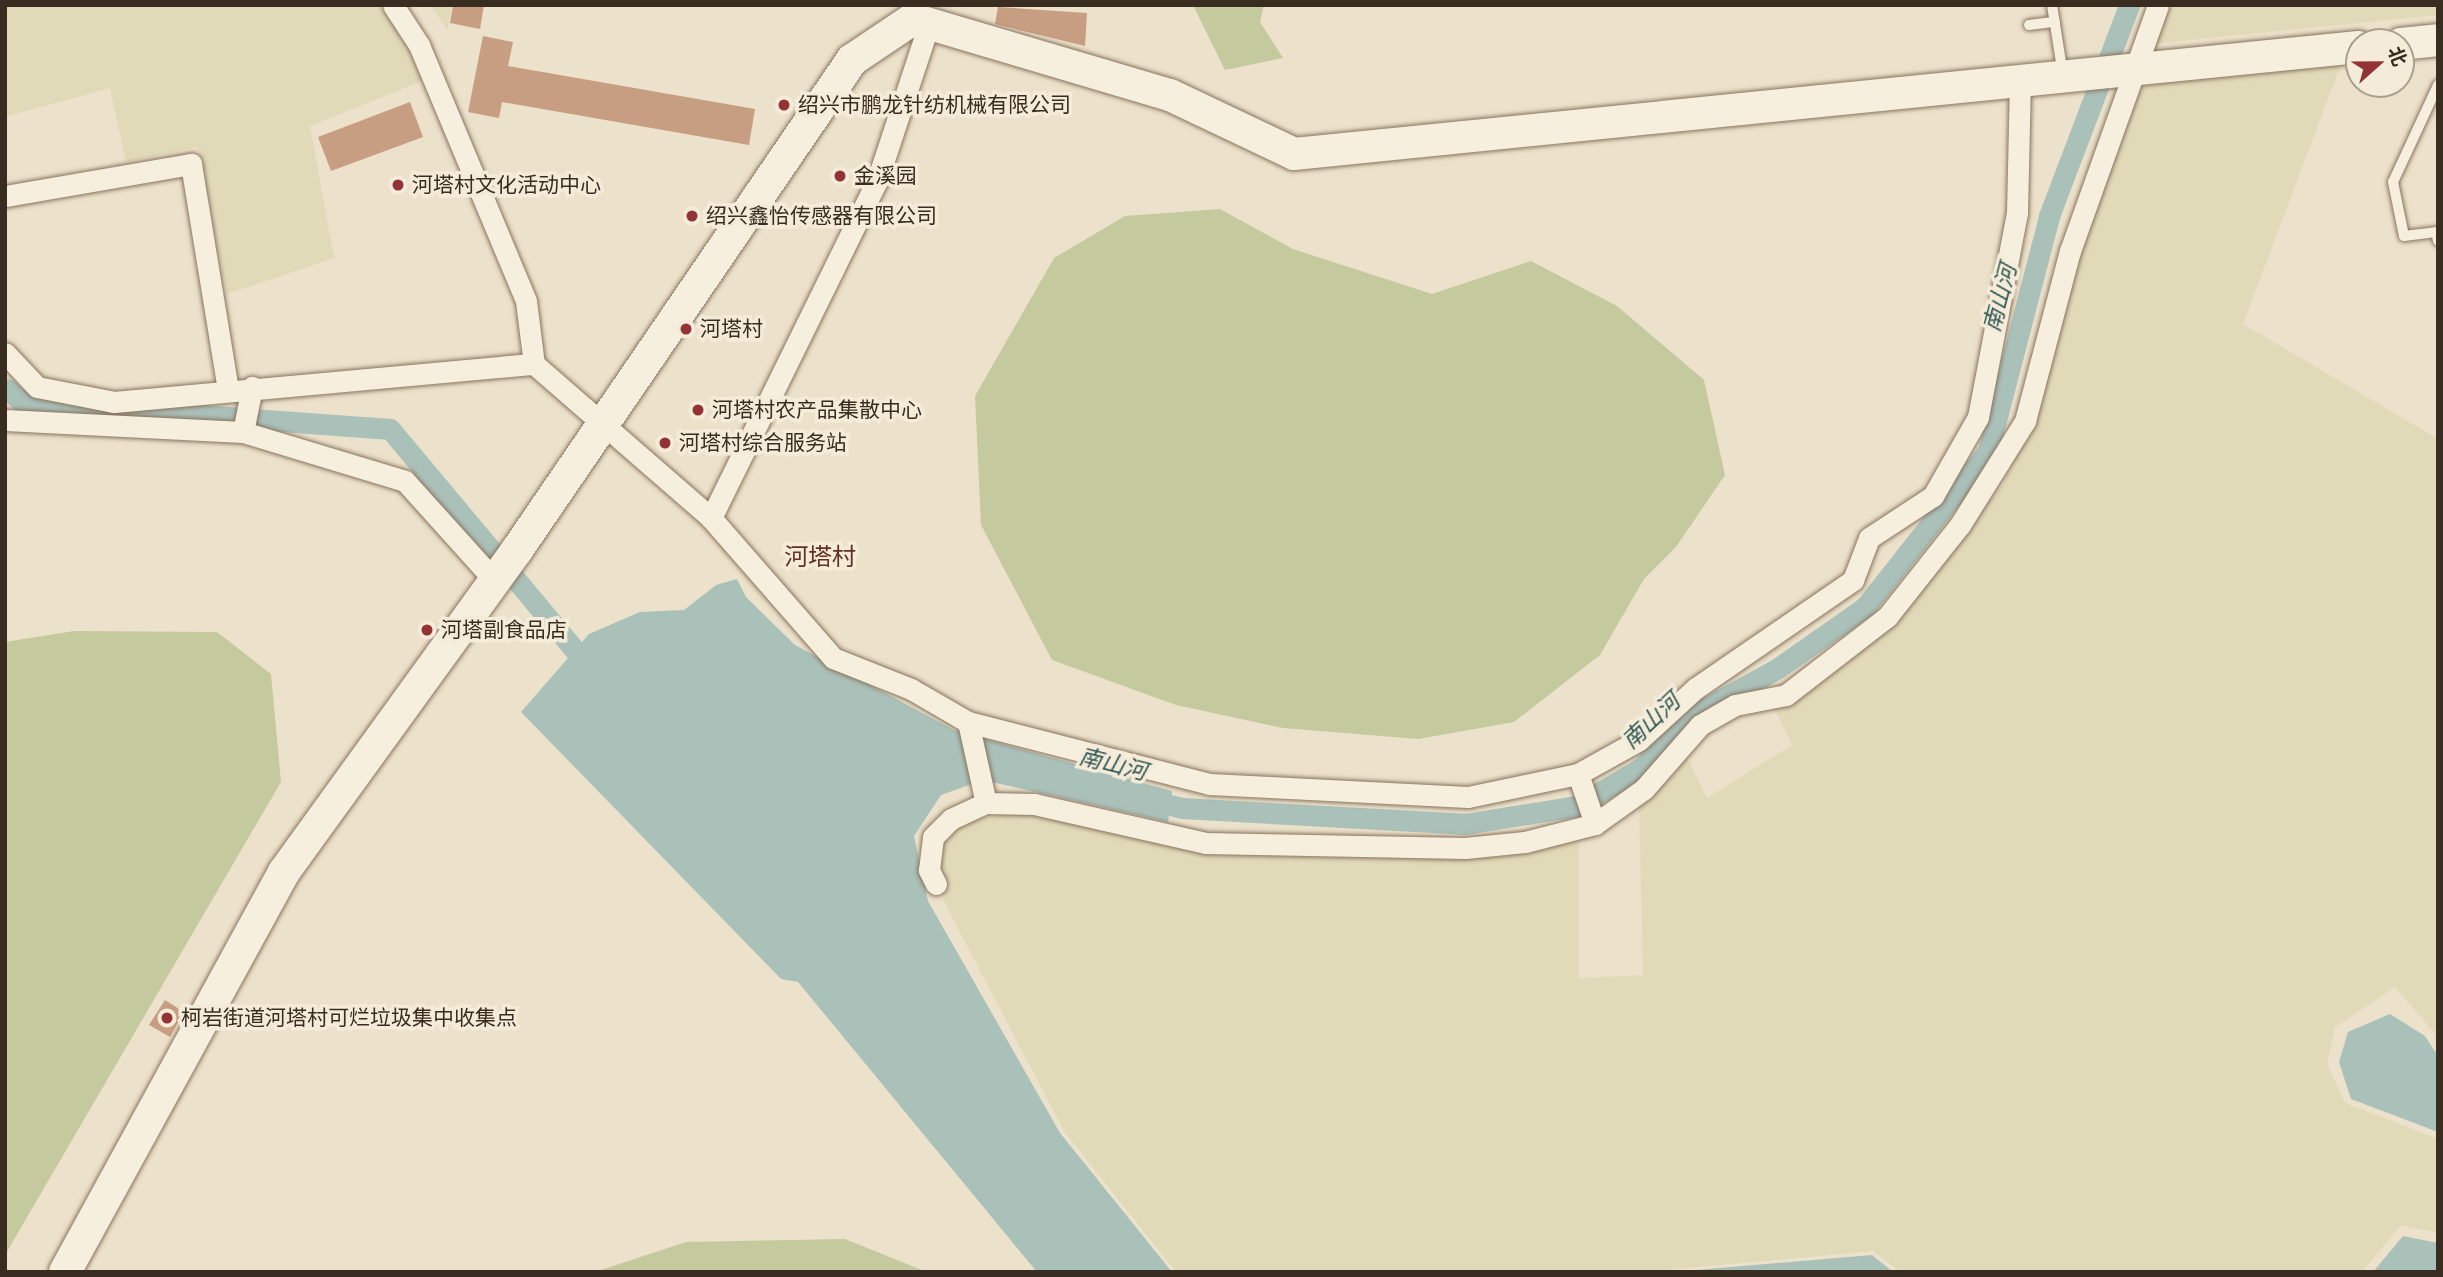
<!DOCTYPE html>
<html>
<head>
<meta charset="utf-8">
<style>
	body { margin:0 }
	#map { position:relative; width:2443px; height:1277px; overflow:hidden; background:#ece1ca; font-family:"Source Serif 4","Noto Sans SC",serif }
	div>[style] { position:absolute }
	.farmland>* { inset:0; background:#e1dab8 }
	.green>* { inset:0; background:#c5ca9e }
	.water>* { inset:0; background:#aac1ba }
	.canal>* { height:21px; margin:-10.5px; padding:0 10.5px; transform-origin:10.5px; border-radius:10.5px; background:#aac1ba }
	.building>* { inset:0; background:#c89e82 }
	.roads { filter:drop-shadow(0 0 2px #88745f) drop-shadow(0 0 2px #88745f) }
	.lane>* { height:10px; margin:-5px; padding:0 5px; transform-origin:5px; border-radius:5px; background:#f7efdd }
	.street>* { height:21px; margin:-10.5px; padding:0 10.5px; transform-origin:10.5px; border-radius:10.5px; background:#f7efdd }
	.secondary>* { height:32px; margin:-16px; padding:0 16px; transform-origin:16px; border-radius:16px; background:#f7efdd }
	.dots>* { width:19px; height:19px; translate:-50% -50%; box-sizing:border-box; border:4px solid #f4ecd9; border-radius:50% }
	span { translate:-50% -50%; white-space:nowrap; text-align:center; line-height:1.15; -webkit-text-stroke:7px #f4ecd9; paint-order:stroke }
	.poi-label { font-size:21px; color:#392d22 }
	.left { translate:0 -50%; text-align:left }
	.water-label { font-size:23px; color:#325855; font-style:italic }
	.quarter-label { font-size:24px; color:#633024 }
	.frame { position:absolute; inset:0; border:7px solid #392d22; pointer-events:none }
	.north { position:absolute; left:2345px; top:28px; width:70px; height:70px; box-sizing:border-box; background:#f4ecd9; border:2px solid #a9a090; border-radius:50%; rotate:69deg; font-size:19px; font-weight:700; line-height:28px; text-align:center; color:#392d22 }
	.north::after { content:''; display:block; margin:auto; width:24px; height:32px; background:#933335; clip-path:polygon(50% 0,100% 100%,50% 72%,0 100%) }
</style>
</head>
<body>
<div id="map">
	<div class="farmland">
		<i style="clip-path:polygon(5px 5px,383px 5px,410px 43px,422px 81px,310px 126px,334px 258px,227px 294px,198px 147px,126px 162px,110px 88px,5px 117px)"></i>
		<i style="clip-path:polygon(430px 5px,451px 5px,448px 30px)"></i>
		<i style="clip-path:polygon(2164px 5px,2438px 5px,2438px 15px,2150px 44px)"></i>
		<i style="clip-path:polygon(2343px 59px,2243px 324px,2438px 439px,2438px 1037px,2395px 987px,2335px 1027px,2327px 1063px,2345px 1103px,2438px 1139px,2438px 1233px,2401px 1225px,2362px 1272px,1901px 1272px,1873px 1251px,1644px 1272px,1176px 1272px,1064px 1131px,944px 902px,937px 843px,951px 823px,1033px 810px,1203px 849px,1508px 852px,1579px 842px,1579px 978px,1643px 975px,1639px 800px,1687px 758px,1707px 798px,1792px 745px,1772px 704px,1892px 621px,2003px 484px,2030px 423px,2076px 254px,2145px 79px)"></i>
	</div>
	<div class="green">
		<i style="clip-path:polygon(1193px 5px,1264px 5px,1260px 22px,1283px 58px,1225px 70px)"></i>
		<i style="clip-path:polygon(1220px 209px,1293px 249px,1432px 294px,1531px 261px,1617px 306px,1704px 380px,1725px 475px,1676px 547px,1644px 579px,1600px 655px,1514px 722px,1418px 739px,1283px 728px,1176px 705px,1052px 660px,981px 525px,975px 396px,1054px 258px,1125px 216px)"></i>
		<i style="clip-path:polygon(74px 631px,217px 632px,271px 674px,281px 782px,5px 1255px,5px 642px)"></i>
		<i style="clip-path:polygon(845px 1239px,927px 1272px,595px 1272px,686px 1242px)"></i>
	</div>
	<div class="water">
		<i style="clip-path:polygon(737px 579px,746px 597px,795px 645px,956px 731px,1172px 791px,1168px 822px,996px 783px,972px 784px,941px 795px,914px 836px,928px 901px,1060px 1133px,1172px 1272px,1037px 1272px,798px 982px,781px 979px,521px 712px,589px 634px,640px 612px,684px 610px,716px 585px)"></i>
		<i style="clip-path:polygon(2390px 1014px,2425px 1036px,2438px 1056px,2438px 1132px,2351px 1099px,2339px 1062px,2348px 1032px)"></i>
		<i style="clip-path:polygon(2403px 1236px,2438px 1243px,2438px 1272px,2373px 1272px)"></i>
		<i style="clip-path:polygon(1872px 1255px,1893px 1272px,1673px 1272px)"></i>
	</div>
	<div class="canal">
		<i style="left:7px;top:389px;width:20px;rotate:41deg"></i>
		<i style="left:22px;top:402px;width:369px;rotate:4.2deg"></i>
		<i style="left:390px;top:429px;width:317px;rotate:50.1deg"></i>
		<i style="left:1142px;top:798px;width:41px;rotate:14deg"></i>
		<i style="left:1182px;top:808px;width:283px;rotate:3.2deg"></i>
		<i style="left:1465px;top:824px;width:112px;rotate:-9.2deg"></i>
		<i style="left:1576px;top:806px;width:75px;rotate:-30.3deg"></i>
		<i style="left:1641px;top:768px;width:70px;rotate:-46.7deg"></i>
		<i style="left:1689px;top:717px;width:102px;rotate:-28.8deg"></i>
		<i style="left:1778px;top:668px;width:106px;rotate:-35deg"></i>
		<i style="left:1865px;top:607px;width:199px;rotate:-51.7deg"></i>
		<i style="left:1988px;top:451px;width:243px;rotate:-75.4deg"></i>
		<i style="left:2049px;top:216px;width:226px;rotate:-69.2deg"></i>
	</div>
	<div class="building">
		<i style="clip-path:polygon(453px 5px,484px 5px,480px 29px,450px 23px)"></i>
		<i style="clip-path:polygon(998px 7px,1087px 13px,1085px 46px,995px 24px)"></i>
		<i style="clip-path:polygon(483px 36px,513px 42px,508px 66px,755px 109px,749px 145px,502px 102px,499px 118px,468px 112px)"></i>
		<i style="clip-path:polygon(410px 102px,423px 137px,331px 171px,318px 137px)"></i>
		<i style="clip-path:polygon(165px 1000px,184px 1012px,170px 1037px,149px 1025px)"></i>
	</div>
	<div class="roads">
		<div class="lane">
			<i style="left:2052px;top:5px;width:71px;rotate:81.1deg"></i>
			<i style="left:2029px;top:25px;width:26px;rotate:-7deg"></i>
			<i style="left:2438px;top:85px;width:107px;rotate:114.9deg"></i>
			<i style="left:2393px;top:182px;width:55px;rotate:78.5deg"></i>
			<i style="left:2404px;top:236px;width:32px;rotate:-7deg"></i>
			<i style="left:2436px;top:232px;width:9px;rotate:77deg"></i>
		</div>
		<div class="street">
			<i style="left:393px;top:5px;width:48px;rotate:57deg"></i>
			<i style="left:419px;top:45px;width:277px;rotate:67.3deg"></i>
			<i style="left:526px;top:301px;width:64px;rotate:82.8deg"></i>
			<i style="left:534px;top:364px;width:235px;rotate:41deg"></i>
			<i style="left:711px;top:518px;width:186px;rotate:48.9deg"></i>
			<i style="left:833px;top:658px;width:84px;rotate:21.7deg"></i>
			<i style="left:911px;top:689px;width:66px;rotate:30.1deg"></i>
			<i style="left:968px;top:722px;width:250px;rotate:14.4deg"></i>
			<i style="left:1210px;top:784px;width:258px;rotate:2.9deg"></i>
			<i style="left:1468px;top:797px;width:112px;rotate:-11.8deg"></i>
			<i style="left:1578px;top:774px;width:70px;rotate:-29.1deg"></i>
			<i style="left:1639px;top:740px;width:77px;rotate:-42.4deg"></i>
			<i style="left:1696px;top:688px;width:191px;rotate:-34.5deg"></i>
			<i style="left:1853px;top:580px;width:45px;rotate:-69.1deg"></i>
			<i style="left:1869px;top:538px;width:77px;rotate:-33.3deg"></i>
			<i style="left:1933px;top:496px;width:91px;rotate:-60.3deg"></i>
			<i style="left:1978px;top:417px;width:208px;rotate:-79.2deg"></i>
			<i style="left:2017px;top:213px;width:131px;rotate:-88.7deg"></i>
			<i style="left:5px;top:196px;width:189px;rotate:-9.8deg"></i>
			<i style="left:191px;top:164px;width:229px;rotate:80.7deg"></i>
			<i style="left:5px;top:353px;width:47px;rotate:46.7deg"></i>
			<i style="left:37px;top:387px;width:78px;rotate:11deg"></i>
			<i style="left:114px;top:402px;width:422px;rotate:-5.2deg"></i>
			<i style="left:5px;top:420px;width:238px;rotate:2.9deg"></i>
			<i style="left:243px;top:432px;width:169px;rotate:16.8deg"></i>
			<i style="left:405px;top:481px;width:133px;rotate:48deg"></i>
			<i style="left:243px;top:432px;width:46px;rotate:-78.7deg"></i>
			<i style="left:711px;top:518px;width:376px;rotate:-63.8deg"></i>
			<i style="left:877px;top:181px;width:169px;rotate:-71.7deg"></i>
			<i style="left:968px;top:722px;width:83px;rotate:77.5deg"></i>
			<i style="left:1578px;top:774px;width:53px;rotate:71.2deg"></i>
			<i style="left:936px;top:884px;width:16px;rotate:-117deg"></i>
			<i style="left:929px;top:870px;width:33px;rotate:-83deg"></i>
			<i style="left:933px;top:837px;width:25px;rotate:-45deg"></i>
			<i style="left:951px;top:819px;width:38px;rotate:-25deg"></i>
			<i style="left:986px;top:803px;width:48px;rotate:1.2deg"></i>
			<i style="left:1034px;top:804px;width:175px;rotate:12.8deg"></i>
			<i style="left:1205px;top:843px;width:260px;rotate:1.1deg"></i>
			<i style="left:1465px;top:848px;width:60px;rotate:-5.7deg"></i>
			<i style="left:1525px;top:842px;width:72px;rotate:-14.4deg"></i>
			<i style="left:1595px;top:824px;width:60px;rotate:-35.5deg"></i>
			<i style="left:1644px;top:789px;width:85px;rotate:-48.8deg"></i>
			<i style="left:1700px;top:725px;width:40px;rotate:-29.7deg"></i>
			<i style="left:1735px;top:705px;width:52px;rotate:-11.1deg"></i>
			<i style="left:1786px;top:695px;width:128px;rotate:-37.7deg"></i>
			<i style="left:1887px;top:617px;width:117px;rotate:-51.6deg"></i>
			<i style="left:1960px;top:525px;width:123px;rotate:-58deg"></i>
			<i style="left:2025px;top:421px;width:176px;rotate:-75.2deg"></i>
			<i style="left:2070px;top:251px;width:261px;rotate:-70.3deg"></i>
		</div>
		<div class="secondary">
			<i style="left:2401px;top:44px;width:37px;rotate:-6deg"></i>
			<i style="left:65px;top:1272px;width:456px;rotate:-61.3deg"></i>
			<i style="left:284px;top:872px;width:397px;rotate:-54.1deg"></i>
			<i style="left:517px;top:550px;width:594px;rotate:-55.64deg"></i>
			<i style="left:852px;top:60px;width:73px;rotate:-33.9deg"></i>
			<i style="left:913px;top:19px;width:268px;rotate:16.5deg"></i>
			<i style="left:1170px;top:95px;width:137px;rotate:25.4deg"></i>
			<i style="left:1294px;top:154px;width:1070px;rotate:-5.74deg"></i>
		</div>
	</div>
	<div class="dots">
		<i style="left:784px;top:105px;background:#933335"></i>
		<i style="left:840px;top:176px;background:#933335"></i>
		<i style="left:398px;top:185px;background:#933335"></i>
		<i style="left:692px;top:216px;background:#933335"></i>
		<i style="left:686px;top:329px;background:#933335"></i>
		<i style="left:698px;top:410px;background:#933335"></i>
		<i style="left:665px;top:443px;background:#933335"></i>
		<i style="left:427px;top:630px;background:#933335"></i>
		<i style="left:167px;top:1018px;background:#933335"></i>
	</div>
	<div class="poi-label">
		<span class="left" style="left:798px;top:105px">绍兴市鹏龙针纺机械有限公司</span>
		<span class="left" style="left:854px;top:176px">金溪园</span>
		<span class="left" style="left:412px;top:185px">河塔村文化活动中心</span>
		<span class="left" style="left:706px;top:216px">绍兴鑫怡传感器有限公司</span>
		<span class="left" style="left:700px;top:329px">河塔村</span>
		<span class="left" style="left:712px;top:410px">河塔村农产品集散中心</span>
		<span class="left" style="left:679px;top:443px">河塔村综合服务站</span>
		<span class="left" style="left:441px;top:630px">河塔副食品店</span>
		<span class="left" style="left:181px;top:1018px">柯岩街道河塔村可烂垃圾集中收集点</span>
	</div>
	<div class="water-label">
		<span style="left:2000px;top:298px;rotate:-75deg">南山河</span>
		<span style="left:1651px;top:721px;rotate:-43deg">南山河</span>
		<span style="left:1113px;top:764px;rotate:14deg">南山河</span>
	</div>
	<div class="quarter-label">
		<span style="left:820px;top:557px">河塔村</span>
	</div>
	<div class="frame"></div>
	<div class="north">北</div>
</div>
</body>
</html>
